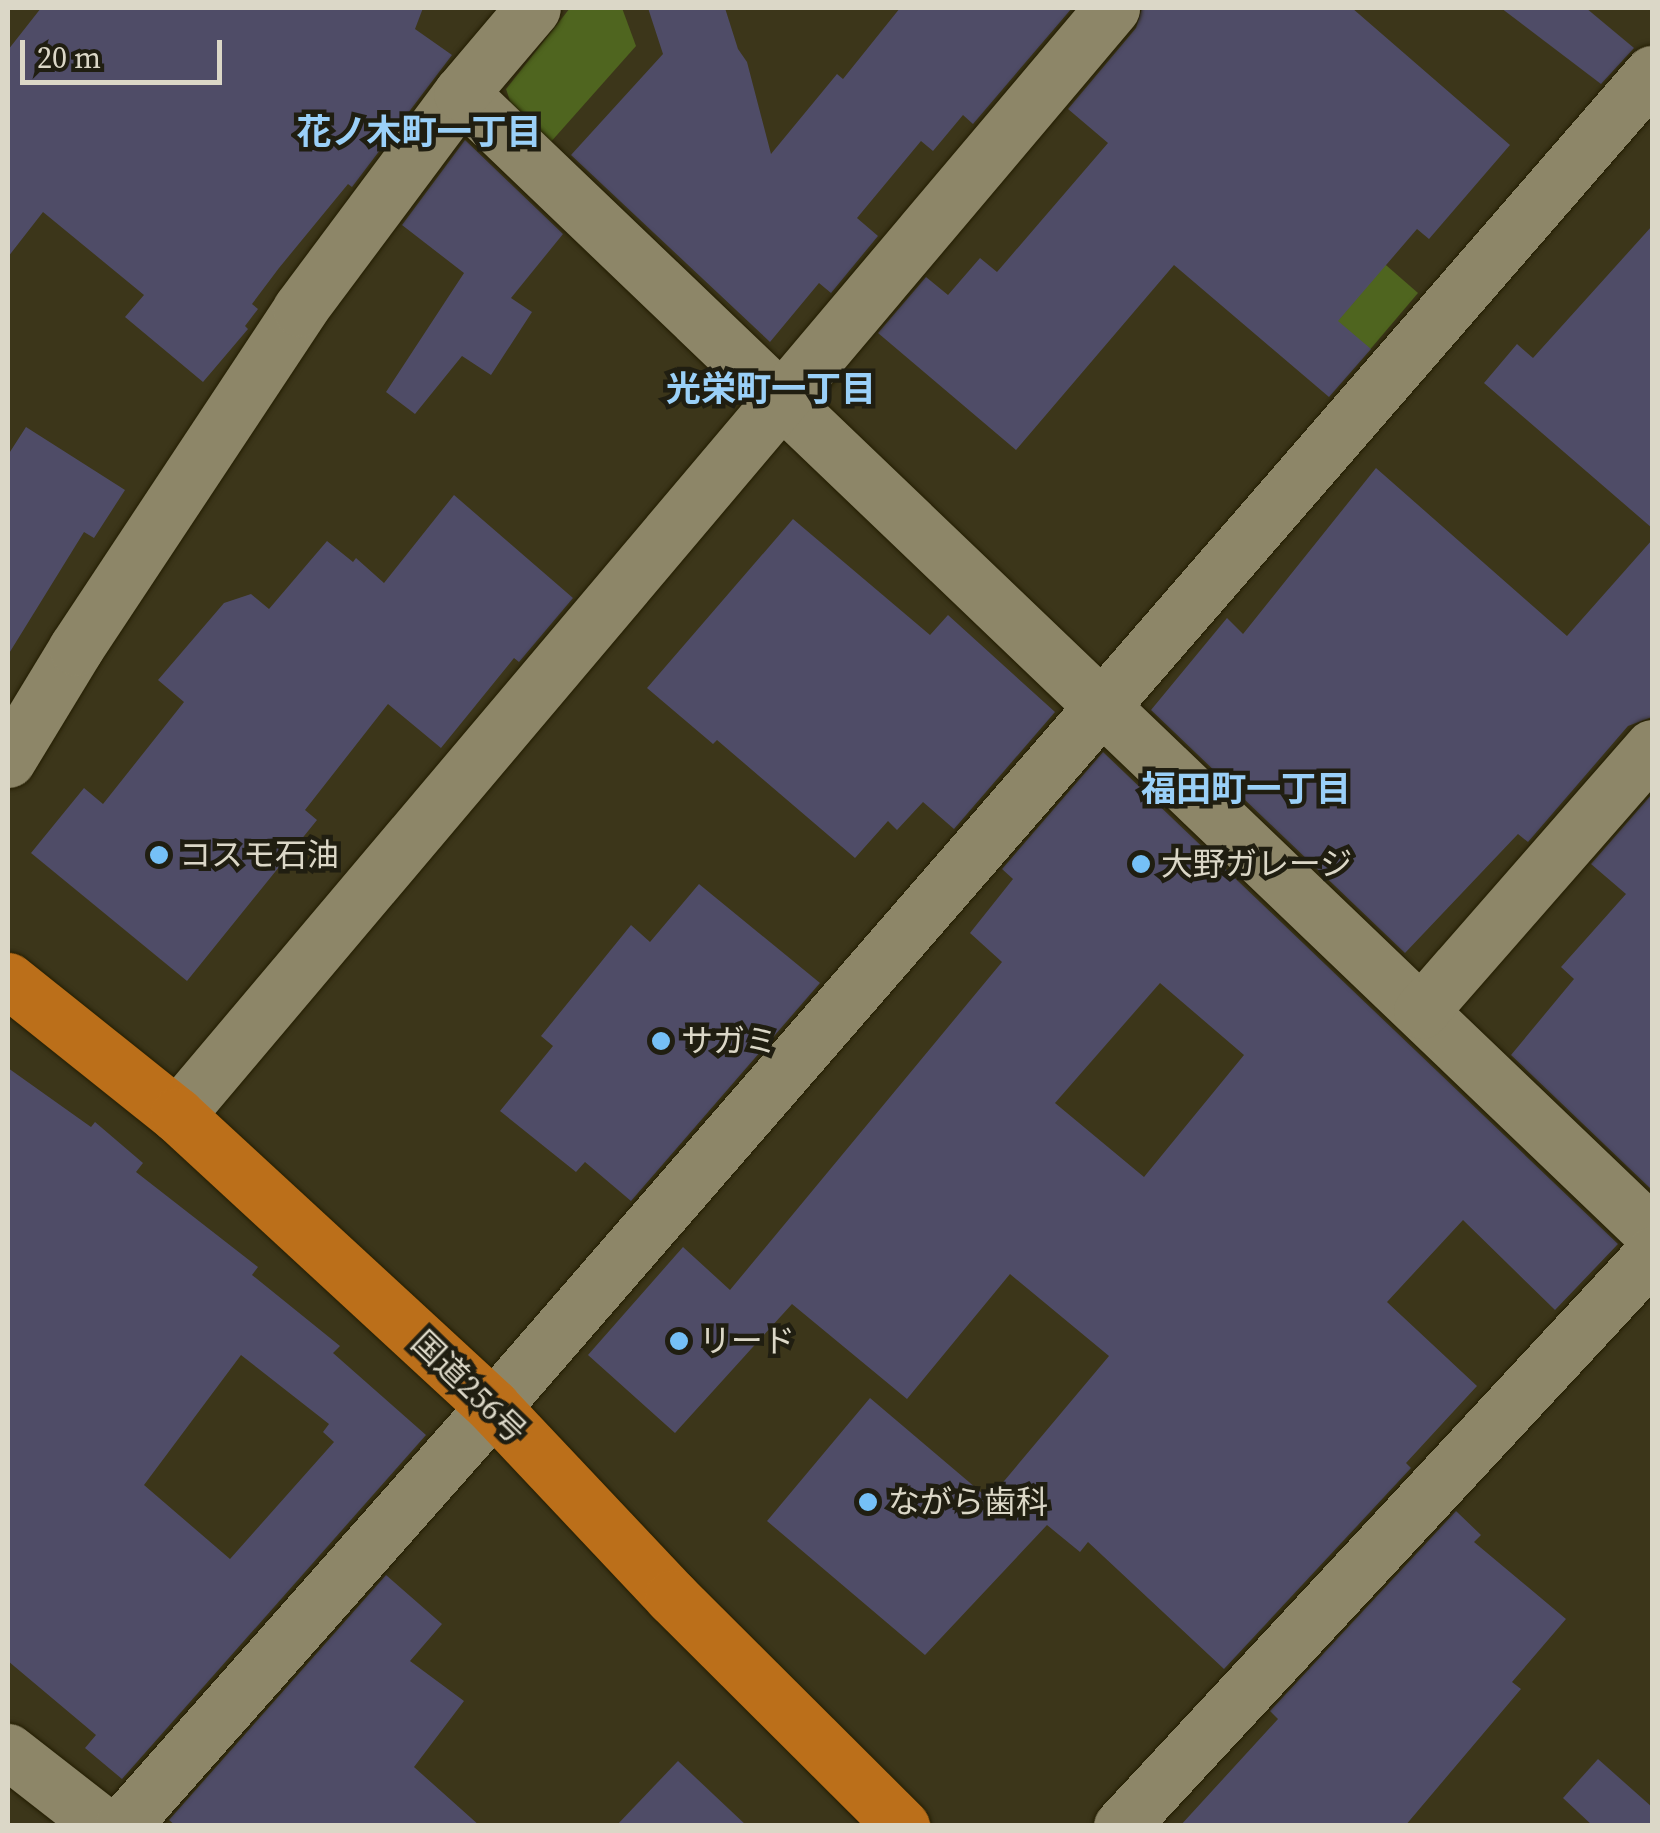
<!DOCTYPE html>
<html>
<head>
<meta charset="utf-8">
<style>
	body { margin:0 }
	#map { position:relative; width:1660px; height:1833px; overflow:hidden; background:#3c361a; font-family:"Source Serif 4","Noto Sans JP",serif }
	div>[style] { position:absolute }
	.green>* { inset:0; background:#4f651f }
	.building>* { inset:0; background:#4f4c67 }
	.roads { filter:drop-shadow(0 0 2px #231d02) drop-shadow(0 0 2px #231d02) }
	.street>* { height:55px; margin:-27.5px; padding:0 27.5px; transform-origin:27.5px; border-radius:27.5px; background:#8d8668 }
	.highway>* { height:55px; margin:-27.5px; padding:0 27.5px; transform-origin:27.5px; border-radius:27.5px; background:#bb6f1a }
	.dots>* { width:28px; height:28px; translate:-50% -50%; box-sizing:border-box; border:5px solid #201e11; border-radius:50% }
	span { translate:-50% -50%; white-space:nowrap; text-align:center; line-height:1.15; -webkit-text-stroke:9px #201e11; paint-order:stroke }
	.poi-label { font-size:32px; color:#dbd7c7 }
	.left { translate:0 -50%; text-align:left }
	.street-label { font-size:32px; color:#dbd7c7 }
	.neighbourhood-label { font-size:35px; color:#9ad0f8; font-weight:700 }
	.frame { position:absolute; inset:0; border:10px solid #dbd7c7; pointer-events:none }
	.scale { position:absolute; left:20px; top:40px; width:202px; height:45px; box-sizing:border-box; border:5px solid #dbd7c7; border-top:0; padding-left:12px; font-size:30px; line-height:35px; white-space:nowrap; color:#dbd7c7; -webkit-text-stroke:8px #201e11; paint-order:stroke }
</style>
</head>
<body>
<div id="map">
	<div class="green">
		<i style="clip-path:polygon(570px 8px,622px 8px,636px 46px,549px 144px,514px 113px,506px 89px)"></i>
		<i style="clip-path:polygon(1285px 177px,1418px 293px,1368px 352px,1234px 237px)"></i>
	</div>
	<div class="building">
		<i style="clip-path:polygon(41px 8px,423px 8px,415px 29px,452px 55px,352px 187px,348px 184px,279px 268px,252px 304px,258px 309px,245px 326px,248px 329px,203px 382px,125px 317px,144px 295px,43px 212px,8px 257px,8px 50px)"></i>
		<i style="clip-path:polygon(648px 8px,725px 8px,738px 49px,747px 62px,771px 154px,837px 74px,843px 79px,900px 8px,1072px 8px,973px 124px,963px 115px,933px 151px,921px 141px,857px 218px,878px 236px,831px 293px,819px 283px,770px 342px,571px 155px,663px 54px)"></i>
		<i style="clip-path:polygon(1142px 8px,1352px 8px,1510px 145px,1429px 239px,1417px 229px,1338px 321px,1371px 349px,1329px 397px,1174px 265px,1016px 450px,878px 333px,926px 277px,948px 295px,980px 258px,997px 272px,1108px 143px,1068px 109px,1136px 28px)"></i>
		<i style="clip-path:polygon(1501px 8px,1586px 8px,1634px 48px,1601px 84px)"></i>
		<i style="clip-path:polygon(465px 140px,563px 234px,511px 298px,532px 312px,491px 375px,462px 356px,415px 414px,386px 392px,464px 273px,402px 225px)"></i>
		<i style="clip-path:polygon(1652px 226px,1652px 528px,1484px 383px,1517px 344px,1533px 358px)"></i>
		<i style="clip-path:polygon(26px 427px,125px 490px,94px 538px,84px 532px,8px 655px,8px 455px)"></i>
		<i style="clip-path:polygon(1376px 468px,1567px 636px,1652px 540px,1652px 717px,1628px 726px,1528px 842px,1518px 834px,1405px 953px,1151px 710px,1227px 618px,1243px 634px)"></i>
		<i style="clip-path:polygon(454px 495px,573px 598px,519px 662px,514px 658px,441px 748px,388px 704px,305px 810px,317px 820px,187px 981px,31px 853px,84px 788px,103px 804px,184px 702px,158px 680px,224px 603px,251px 594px,269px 609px,327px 541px,353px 562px,356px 558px,384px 583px)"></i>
		<i style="clip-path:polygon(793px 519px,930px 635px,948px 615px,1055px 712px,954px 829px,923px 802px,897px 830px,888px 821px,855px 858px,717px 740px,713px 744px,647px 688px)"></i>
		<i style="clip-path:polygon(evenodd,1103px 752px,1618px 1244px,1555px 1310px,1463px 1220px,1387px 1302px,1477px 1386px,1406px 1463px,1411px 1468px,1224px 1669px,1088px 1542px,1080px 1552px,1047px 1525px,925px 1655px,767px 1521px,870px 1398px,989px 1499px,1109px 1356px,1010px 1274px,907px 1399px,792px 1304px,675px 1433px,588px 1355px,683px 1247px,730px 1290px,1002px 962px,970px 933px,1013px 879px,1002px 869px,1103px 752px,1160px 983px,1244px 1055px,1144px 1177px,1055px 1103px,1160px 983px)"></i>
		<i style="clip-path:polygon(1652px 794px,1652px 1190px,1511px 1055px,1574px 979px,1561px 967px,1626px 894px,1591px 864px)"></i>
		<i style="clip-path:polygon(699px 884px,820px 983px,631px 1201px,585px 1162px,576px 1172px,500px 1111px,553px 1046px,541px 1036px,631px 925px,650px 942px)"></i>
		<i style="clip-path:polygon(evenodd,8px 1068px,91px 1127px,95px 1122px,143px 1163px,136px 1172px,258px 1267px,252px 1275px,340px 1346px,333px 1353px,426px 1435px,122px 1779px,85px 1748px,96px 1735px,8px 1661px,8px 1068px,241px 1355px,329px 1424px,323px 1432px,334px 1442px,230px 1559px,144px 1485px,241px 1355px)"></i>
		<i style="clip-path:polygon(1456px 1511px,1481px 1535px,1474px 1542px,1566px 1619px,1512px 1682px,1521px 1689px,1405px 1826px,1180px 1826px,1278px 1719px,1270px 1711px)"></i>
		<i style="clip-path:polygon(386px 1575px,442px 1624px,410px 1661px,464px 1701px,414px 1767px,480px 1826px,176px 1826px,169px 1820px)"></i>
		<i style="clip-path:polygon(1598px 1759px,1652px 1807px,1652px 1826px,1593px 1826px,1563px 1798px)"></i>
		<i style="clip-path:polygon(678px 1761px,747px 1826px,616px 1826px)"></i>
	</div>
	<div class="roads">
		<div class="street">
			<i style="left:461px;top:93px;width:1649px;rotate:43.75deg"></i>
			<i style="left:8px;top:760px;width:131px;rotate:-58.7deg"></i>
			<i style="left:76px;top:648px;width:406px;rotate:-56.5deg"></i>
			<i style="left:300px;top:309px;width:269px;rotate:-53.3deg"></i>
			<i style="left:461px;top:93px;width:111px;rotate:-49.7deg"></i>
			<i style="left:1421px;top:1011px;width:351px;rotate:-48.8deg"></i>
			<i style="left:177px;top:1115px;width:1449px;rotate:-49.81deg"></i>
			<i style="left:8px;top:1751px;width:122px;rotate:38deg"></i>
			<i style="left:122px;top:1826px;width:560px;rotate:-48.48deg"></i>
			<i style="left:493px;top:1407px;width:1767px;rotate:-49.02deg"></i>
			<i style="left:1121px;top:1826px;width:780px;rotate:-47.13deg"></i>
		</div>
		<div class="highway">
			<i style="left:8px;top:980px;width:216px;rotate:38.6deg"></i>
			<i style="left:177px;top:1115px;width:430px;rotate:42.7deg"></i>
			<i style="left:493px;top:1407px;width:261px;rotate:46.7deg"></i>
			<i style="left:672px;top:1597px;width:325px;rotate:44.9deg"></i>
		</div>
	</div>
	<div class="dots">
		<i style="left:159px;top:855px;background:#75c0f6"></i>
		<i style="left:1141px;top:864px;background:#75c0f6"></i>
		<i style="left:661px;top:1041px;background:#75c0f6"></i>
		<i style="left:679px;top:1341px;background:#75c0f6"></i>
		<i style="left:868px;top:1502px;background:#75c0f6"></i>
	</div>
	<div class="poi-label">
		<span class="left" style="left:179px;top:855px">コスモ石油</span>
		<span class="left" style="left:1161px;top:864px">大野ガレージ</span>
		<span class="left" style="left:681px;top:1041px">サガミ</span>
		<span class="left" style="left:699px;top:1341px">リード</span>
		<span class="left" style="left:888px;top:1502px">ながら歯科</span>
	</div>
	<div class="street-label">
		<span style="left:469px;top:1387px;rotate:44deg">国道256号</span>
	</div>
	<div class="neighbourhood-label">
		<span style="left:419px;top:132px">花ノ木町一丁目</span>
		<span style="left:771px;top:389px">光栄町一丁目</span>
		<span style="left:1246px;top:789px">福田町一丁目</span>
	</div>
	<div class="frame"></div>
	<div class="scale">20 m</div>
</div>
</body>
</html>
